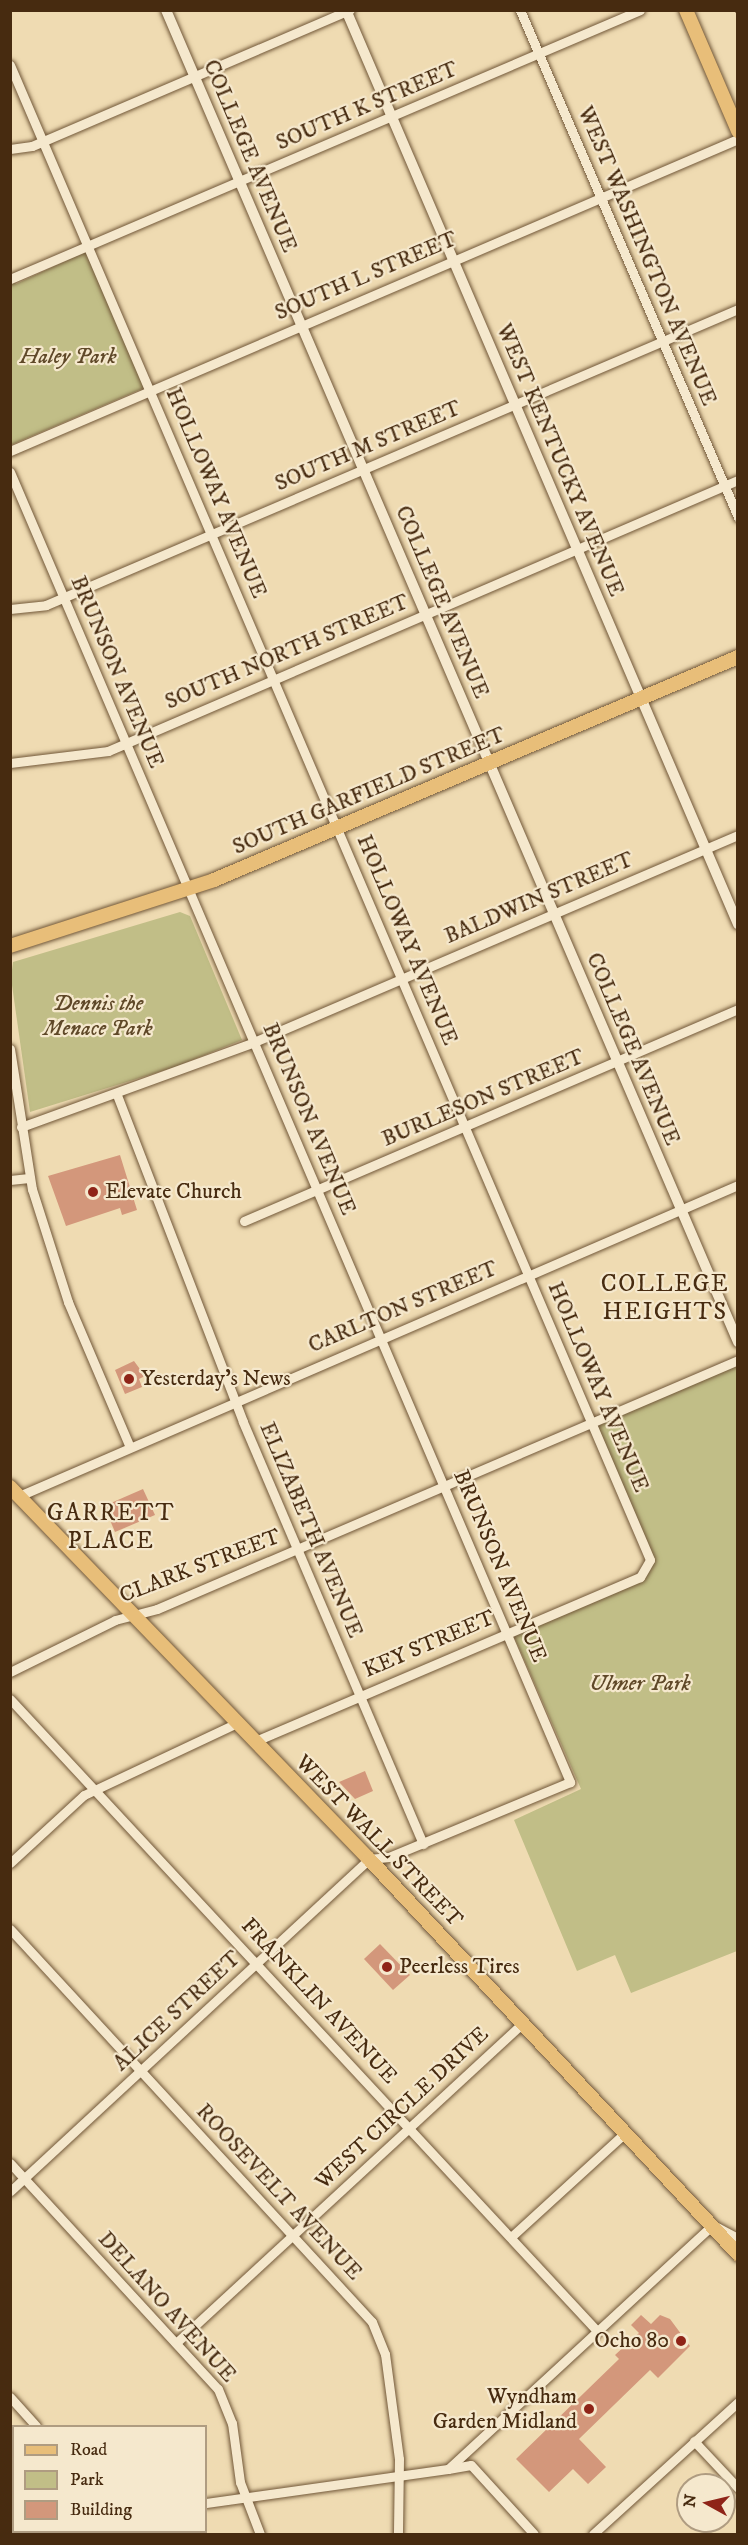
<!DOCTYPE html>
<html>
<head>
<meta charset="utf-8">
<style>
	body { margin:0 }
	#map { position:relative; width:748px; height:2545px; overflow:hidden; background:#efdbb2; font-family:"IM FELL DW Pica",serif }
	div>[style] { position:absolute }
	.green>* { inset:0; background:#c1be87 }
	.building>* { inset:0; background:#d3977b }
	.roads { filter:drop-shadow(0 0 2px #715738) drop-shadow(0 0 2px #715738) }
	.minor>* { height:9px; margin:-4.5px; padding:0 4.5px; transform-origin:4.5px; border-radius:4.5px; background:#f5e8cd }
	.tertiary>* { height:10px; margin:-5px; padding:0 5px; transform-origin:5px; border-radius:5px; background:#f5e8cd }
	.primary>* { height:14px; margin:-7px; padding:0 7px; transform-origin:7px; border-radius:7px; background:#e8be79 }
	.rail>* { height:3px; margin-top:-1.5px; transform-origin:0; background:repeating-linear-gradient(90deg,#472b10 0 10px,transparent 0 20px) }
	.dots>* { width:16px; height:16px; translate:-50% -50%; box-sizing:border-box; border:3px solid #f5e8cd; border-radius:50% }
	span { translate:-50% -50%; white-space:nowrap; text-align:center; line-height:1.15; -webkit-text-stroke:4.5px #f5e8cd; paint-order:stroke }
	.street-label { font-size:22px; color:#472b10 }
	.park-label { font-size:22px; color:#5f4828; font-style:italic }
	.poi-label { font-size:22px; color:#472b10 }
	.left { translate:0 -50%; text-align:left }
	.right { translate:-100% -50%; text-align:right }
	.neighbourhood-label { font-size:24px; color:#472b10; letter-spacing:1.5px }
	.frame { position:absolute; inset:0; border:12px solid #472b10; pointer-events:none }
	.legend { position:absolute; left:12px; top:2425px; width:195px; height:108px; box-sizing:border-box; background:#f5e8cd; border:2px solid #af9c81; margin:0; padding:8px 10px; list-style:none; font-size:18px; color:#472b10 }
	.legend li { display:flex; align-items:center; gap:12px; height:30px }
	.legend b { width:30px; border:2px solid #af9c81 }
	.north { position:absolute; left:676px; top:2473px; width:60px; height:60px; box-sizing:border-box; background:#f5e8cd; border:2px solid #af9c81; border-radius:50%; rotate:278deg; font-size:16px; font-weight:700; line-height:24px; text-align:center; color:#472b10 }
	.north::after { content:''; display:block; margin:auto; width:21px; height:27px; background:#8f2418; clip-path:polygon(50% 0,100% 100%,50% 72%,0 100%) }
</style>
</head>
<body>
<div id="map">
	<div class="green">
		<i style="clip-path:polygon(87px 251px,144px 388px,11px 445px,10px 268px,16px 284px)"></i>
		<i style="clip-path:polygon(180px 912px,190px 916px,242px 1040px,175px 1067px,30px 1112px,11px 978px,13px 962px)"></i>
		<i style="clip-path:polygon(737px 1362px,737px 1951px,631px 1993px,615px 1955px,577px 1971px,514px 1820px,581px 1789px,512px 1632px,651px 1570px,595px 1423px)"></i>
	</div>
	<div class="building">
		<i style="clip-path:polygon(120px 1155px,137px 1210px,122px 1215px,120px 1208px,66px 1226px,48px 1176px)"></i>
		<i style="clip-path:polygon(134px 1361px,145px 1376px,139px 1379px,142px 1387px,125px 1394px,115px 1370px)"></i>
		<i style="clip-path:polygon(143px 1489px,155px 1515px,115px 1532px,104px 1506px)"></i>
		<i style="clip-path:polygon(365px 1771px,373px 1791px,355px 1799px,339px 1782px)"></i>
		<i style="clip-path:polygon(380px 1944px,410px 1975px,393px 1990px,364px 1959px)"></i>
		<i style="clip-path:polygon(641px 2315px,651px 2324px,660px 2315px,670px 2319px,690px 2346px,658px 2378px,650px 2370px,579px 2439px,606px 2467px,588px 2484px,573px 2469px,549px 2492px,516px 2459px,619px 2359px,615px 2355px,639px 2333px,631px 2325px)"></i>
	</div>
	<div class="roads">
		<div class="minor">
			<i style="left:520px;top:10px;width:552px;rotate:66.73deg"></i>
			<i style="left:10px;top:65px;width:1626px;rotate:66.82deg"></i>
			<i style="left:650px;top:1560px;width:20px;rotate:120deg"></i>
			<i style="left:640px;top:1577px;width:418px;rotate:156.9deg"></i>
			<i style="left:10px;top:149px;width:22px;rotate:-8deg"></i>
			<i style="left:32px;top:146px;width:346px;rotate:-23.2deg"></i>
			<i style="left:10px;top:279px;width:685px;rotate:-23.12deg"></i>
			<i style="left:10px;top:451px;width:792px;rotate:-23.2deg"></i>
			<i style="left:10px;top:472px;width:1425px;rotate:66.85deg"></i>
			<i style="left:570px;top:1782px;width:196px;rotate:157.5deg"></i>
			<i style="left:389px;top:1857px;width:20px;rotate:174deg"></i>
			<i style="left:369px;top:1859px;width:489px;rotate:137.2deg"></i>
			<i style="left:10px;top:609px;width:36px;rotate:-6deg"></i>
			<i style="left:46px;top:605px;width:753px;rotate:-23.16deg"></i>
			<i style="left:10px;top:763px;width:99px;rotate:-7deg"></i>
			<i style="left:108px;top:751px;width:686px;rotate:-23.28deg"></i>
			<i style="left:10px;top:1049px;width:142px;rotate:81.1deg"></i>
			<i style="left:32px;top:1189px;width:119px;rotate:72.3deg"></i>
			<i style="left:68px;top:1302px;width:155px;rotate:66.9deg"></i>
			<i style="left:117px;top:1095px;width:350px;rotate:68.9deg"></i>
			<i style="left:243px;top:1422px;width:459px;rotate:66.9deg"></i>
			<i style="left:21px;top:1127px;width:248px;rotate:-20deg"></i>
			<i style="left:254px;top:1042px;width:526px;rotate:-23.16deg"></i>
			<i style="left:10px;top:1180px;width:19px;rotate:-6deg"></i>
			<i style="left:244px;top:1221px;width:538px;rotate:-23.23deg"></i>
			<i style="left:19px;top:1496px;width:783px;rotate:-23.39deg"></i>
			<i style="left:10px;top:1672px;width:117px;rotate:-26.3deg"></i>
			<i style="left:115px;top:1620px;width:43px;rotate:-14.7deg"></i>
			<i style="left:157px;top:1609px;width:632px;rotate:-23.2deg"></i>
			<i style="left:10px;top:1699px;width:863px;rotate:47.11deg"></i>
			<i style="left:10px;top:1863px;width:100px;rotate:-42.6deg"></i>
			<i style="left:84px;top:1795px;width:169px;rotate:-25.2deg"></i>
			<i style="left:10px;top:1929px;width:534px;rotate:47.35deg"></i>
			<i style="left:372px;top:2322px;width:35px;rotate:68deg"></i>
			<i style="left:385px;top:2354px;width:106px;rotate:82.4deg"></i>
			<i style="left:399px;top:2459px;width:75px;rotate:90.8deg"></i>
			<i style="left:10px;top:2163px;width:307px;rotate:47.4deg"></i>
			<i style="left:218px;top:2389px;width:37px;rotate:68deg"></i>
			<i style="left:232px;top:2423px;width:60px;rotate:82.3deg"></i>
			<i style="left:240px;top:2482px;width:56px;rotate:69deg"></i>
			<i style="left:511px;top:2237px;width:154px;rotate:-42.4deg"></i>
			<i style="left:176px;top:2343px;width:471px;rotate:-42.7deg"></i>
			<i style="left:10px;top:2397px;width:39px;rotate:48deg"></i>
			<i style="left:694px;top:2441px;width:64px;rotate:46.9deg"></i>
			<i style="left:448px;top:2469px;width:23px;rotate:-10deg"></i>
			<i style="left:471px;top:2465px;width:93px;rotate:47.6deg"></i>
			<i style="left:206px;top:2503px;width:244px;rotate:-8deg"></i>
			<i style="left:448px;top:2469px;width:358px;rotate:-42.7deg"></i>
			<i style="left:10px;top:2529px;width:4px"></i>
			<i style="left:125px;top:2532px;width:2px;rotate:90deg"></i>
			<i style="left:593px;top:2534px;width:196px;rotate:-42.3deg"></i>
		</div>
		<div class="tertiary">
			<i style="left:166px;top:10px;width:1450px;rotate:66.76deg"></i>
			<i style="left:346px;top:10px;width:995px;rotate:66.79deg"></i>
			<i style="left:717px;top:2228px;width:24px;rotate:28deg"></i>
		</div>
		<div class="primary">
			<i style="left:686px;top:10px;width:132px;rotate:66.7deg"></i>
			<i style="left:10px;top:946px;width:214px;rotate:-17.9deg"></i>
			<i style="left:214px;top:880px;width:569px;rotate:-23.05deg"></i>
			<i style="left:10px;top:1487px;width:517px;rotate:46.02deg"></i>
			<i style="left:369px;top:1859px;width:541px;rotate:46.95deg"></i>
		</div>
	</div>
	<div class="rail">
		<i style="left:736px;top:10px;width:4px;rotate:56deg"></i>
	</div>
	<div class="dots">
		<i style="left:93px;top:1192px;background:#8f2418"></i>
		<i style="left:129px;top:1379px;background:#8f2418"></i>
		<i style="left:387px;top:1967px;background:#8f2418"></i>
		<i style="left:681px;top:2341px;background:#8f2418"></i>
		<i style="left:589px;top:2409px;background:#8f2418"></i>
	</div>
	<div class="street-label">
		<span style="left:367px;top:106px;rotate:-23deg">SOUTH K STREET</span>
		<span style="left:250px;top:156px;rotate:67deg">COLLEGE AVENUE</span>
		<span style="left:647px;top:256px;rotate:67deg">WEST WASHINGTON AVENUE</span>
		<span style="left:366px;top:276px;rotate:-23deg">SOUTH L STREET</span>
		<span style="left:368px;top:446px;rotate:-23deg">SOUTH M STREET</span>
		<span style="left:560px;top:460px;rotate:67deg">WEST KENTUCKY AVENUE</span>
		<span style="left:216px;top:493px;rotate:67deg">HOLLOWAY AVENUE</span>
		<span style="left:442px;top:602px;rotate:67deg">COLLEGE AVENUE</span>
		<span style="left:287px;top:652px;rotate:-23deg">SOUTH NORTH STREET</span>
		<span style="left:117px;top:672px;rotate:67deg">BRUNSON AVENUE</span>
		<span style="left:369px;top:791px;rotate:-23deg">SOUTH GARFIELD STREET</span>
		<span style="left:539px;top:898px;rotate:-23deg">BALDWIN STREET</span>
		<span style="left:407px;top:940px;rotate:67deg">HOLLOWAY AVENUE</span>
		<span style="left:633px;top:1049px;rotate:67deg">COLLEGE AVENUE</span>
		<span style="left:483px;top:1098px;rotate:-23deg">BURLESON STREET</span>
		<span style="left:309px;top:1119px;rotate:67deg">BRUNSON AVENUE</span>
		<span style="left:403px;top:1307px;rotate:-23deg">CARLTON STREET</span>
		<span style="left:598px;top:1387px;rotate:67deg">HOLLOWAY AVENUE</span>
		<span style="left:311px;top:1530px;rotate:67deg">ELIZABETH AVENUE</span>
		<span style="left:200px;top:1566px;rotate:-21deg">CLARK STREET</span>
		<span style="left:500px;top:1566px;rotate:67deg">BRUNSON AVENUE</span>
		<span style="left:429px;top:1644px;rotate:-23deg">KEY STREET</span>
		<span style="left:379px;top:1841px;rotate:46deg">WEST WALL STREET</span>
		<span style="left:319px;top:2001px;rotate:47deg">FRANKLIN AVENUE</span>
		<span style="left:177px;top:2011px;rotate:-43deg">ALICE STREET</span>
		<span style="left:402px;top:2108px;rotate:-43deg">WEST CIRCLE DRIVE</span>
		<span style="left:279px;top:2192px;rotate:47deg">ROOSEVELT AVENUE</span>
		<span style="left:167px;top:2307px;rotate:48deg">DELANO AVENUE</span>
	</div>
	<div class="park-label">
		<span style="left:68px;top:357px">Haley Park</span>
		<span style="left:98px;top:1016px">Dennis the<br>Menace Park</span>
		<span style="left:640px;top:1684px">Ulmer Park</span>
	</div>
	<div class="poi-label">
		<span class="left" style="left:105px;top:1192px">Elevate Church</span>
		<span class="left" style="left:141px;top:1379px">Yesterday's News</span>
		<span class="left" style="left:399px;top:1967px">Peerless Tires</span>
		<span class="right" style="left:669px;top:2341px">Ocho 80</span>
		<span class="right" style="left:577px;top:2409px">Wyndham<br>Garden Midland</span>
	</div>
	<div class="neighbourhood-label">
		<span style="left:665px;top:1299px">COLLEGE<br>HEIGHTS</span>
		<span style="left:111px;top:1528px">GARRETT<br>PLACE</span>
	</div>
	<div class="frame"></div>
	<ul class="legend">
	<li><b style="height:8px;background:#e8be79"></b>Road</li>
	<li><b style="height:16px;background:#c1be87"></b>Park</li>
	<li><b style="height:16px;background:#d3977b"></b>Building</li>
	</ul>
	<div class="north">N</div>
</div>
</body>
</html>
